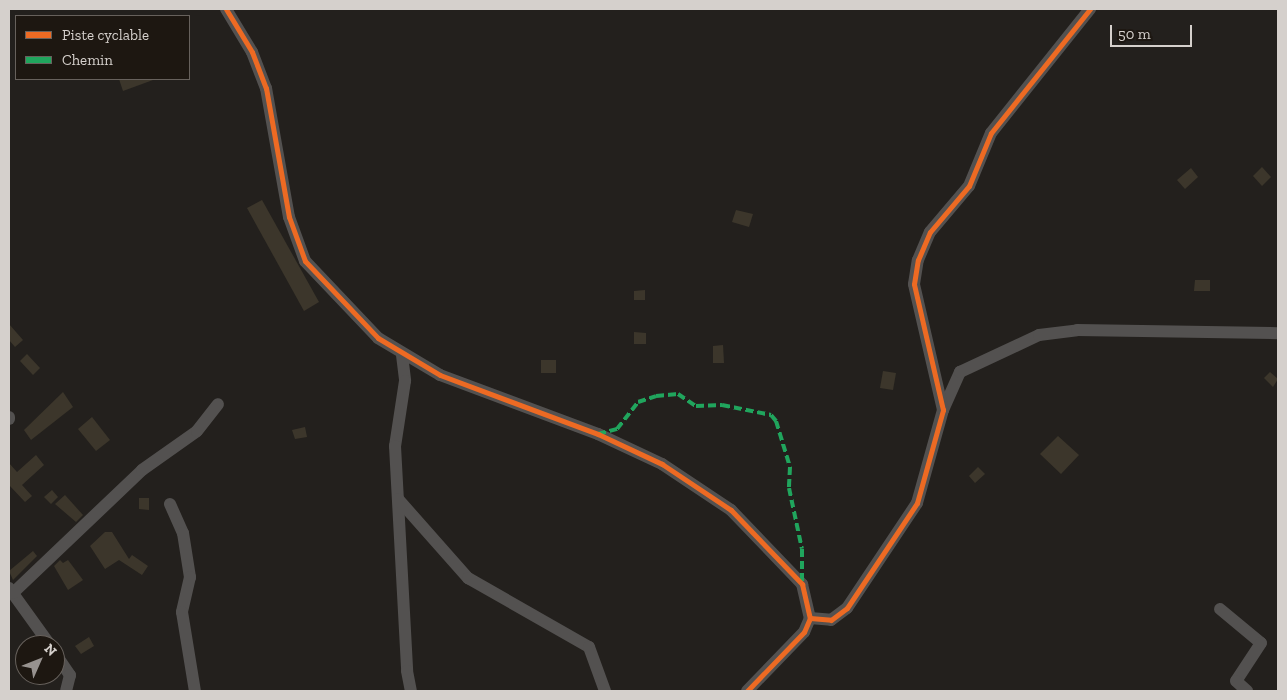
<!DOCTYPE html>
<html>
<head>
<meta charset="utf-8">
<style>
	body { margin:0 }
	#map { position:relative; width:1287px; height:700px; overflow:hidden; background:#23201d; font-family:"Zilla Slab",serif }
	div>[style] { position:absolute }
	.building>* { inset:0; background:#3c362b }
	.minor>* { height:12px; margin:-6px; padding:0 6px; transform-origin:6px; border-radius:6px; background:#535150 }
	.quiet>* { height:4px; margin-top:-2px; transform-origin:0; background:repeating-linear-gradient(90deg,#20a55d 0 8px,transparent 0 12px) }
	.cycleway>* { height:5px; margin:-2.5px; padding:0 2.5px; transform-origin:2.5px; border-radius:2.5px; background:#ed6a23 }
	span { translate:-50% -50%; white-space:nowrap; text-align:center; line-height:1.15; -webkit-text-stroke:4px #1d1711; paint-order:stroke }
	.frame { position:absolute; inset:0; border:10px solid #d5d0cc; pointer-events:none }
	.legend { position:absolute; left:15px; top:15px; width:175px; height:65px; box-sizing:border-box; background:#1d1711; border:1px solid #67615c; margin:0; padding:6px 9px; list-style:none; font-size:15px; color:#d5d0cc }
	.legend li { display:flex; align-items:center; gap:10px; height:25px }
	.legend b { width:25px; border:1px solid #67615c }
	.north { position:absolute; left:15px; top:635px; width:50px; height:50px; box-sizing:border-box; background:#1d1711; border:1px solid #67615c; border-radius:50%; rotate:46deg; font-size:14px; font-weight:700; line-height:20px; text-align:center; color:#d5d0cc }
	.north::after { content:''; display:block; margin:auto; width:18px; height:22px; background:#97928f; clip-path:polygon(50% 0,100% 100%,50% 72%,0 100%) }
	.scale { position:absolute; left:1110px; top:25px; width:82px; height:22px; box-sizing:border-box; border:2px solid #d5d0cc; border-top:0; padding-left:6px; font-size:15px; line-height:18px; white-space:nowrap; color:#d5d0cc; -webkit-text-stroke:4px #1d1711; paint-order:stroke }
</style>
</head>
<body>
<div id="map">
	<div class="building">
		<i style="clip-path:polygon(119px 79px,153px 79px,153px 80px,123px 91px)"></i>
		<i style="clip-path:polygon(1262px 167px,1271px 177px,1262px 186px,1253px 176px)"></i>
		<i style="clip-path:polygon(1191px 168px,1198px 177px,1185px 189px,1177px 180px)"></i>
		<i style="clip-path:polygon(262px 200px,319px 302px,304px 311px,247px 208px)"></i>
		<i style="clip-path:polygon(736px 210px,753px 214px,749px 227px,732px 222px)"></i>
		<i style="clip-path:polygon(1195px 280px,1210px 280px,1210px 291px,1194px 291px)"></i>
		<i style="clip-path:polygon(645px 290px,645px 300px,634px 300px,634px 291px)"></i>
		<i style="clip-path:polygon(9px 324px,23px 340px,15px 347px,9px 340px)"></i>
		<i style="clip-path:polygon(634px 332px,646px 333px,646px 344px,634px 344px)"></i>
		<i style="clip-path:polygon(723px 345px,724px 363px,713px 363px,713px 346px)"></i>
		<i style="clip-path:polygon(27px 354px,40px 368px,33px 375px,20px 361px)"></i>
		<i style="clip-path:polygon(541px 360px,556px 360px,556px 373px,541px 373px)"></i>
		<i style="clip-path:polygon(883px 371px,896px 373px,893px 390px,880px 388px)"></i>
		<i style="clip-path:polygon(1270px 372px,1278px 379px,1273px 387px,1264px 378px)"></i>
		<i style="clip-path:polygon(63px 392px,73px 407px,31px 440px,24px 430px)"></i>
		<i style="clip-path:polygon(92px 417px,110px 440px,96px 451px,78px 429px)"></i>
		<i style="clip-path:polygon(305px 427px,307px 437px,295px 439px,292px 430px)"></i>
		<i style="clip-path:polygon(1058px 436px,1079px 455px,1061px 474px,1040px 454px)"></i>
		<i style="clip-path:polygon(36px 455px,44px 465px,22px 485px,32px 496px,25px 502px,9px 485px,9px 463px,17px 472px)"></i>
		<i style="clip-path:polygon(978px 467px,985px 474px,975px 483px,969px 476px)"></i>
		<i style="clip-path:polygon(52px 490px,58px 497px,51px 504px,44px 497px)"></i>
		<i style="clip-path:polygon(65px 495px,83px 515px,76px 522px,55px 504px)"></i>
		<i style="clip-path:polygon(139px 498px,149px 498px,149px 510px,139px 509px)"></i>
		<i style="clip-path:polygon(105px 532px,112px 532px,129px 559px,132px 555px,148px 566px,142px 575px,119px 560px,105px 569px,90px 546px)"></i>
		<i style="clip-path:polygon(33px 551px,37px 556px,13px 580px,9px 571px)"></i>
		<i style="clip-path:polygon(60px 560px,63px 563px,68px 560px,83px 580px,68px 590px,54px 566px)"></i>
		<i style="clip-path:polygon(89px 637px,94px 646px,81px 654px,75px 646px)"></i>
	</div>
	<div class="minor">
		<i style="left:226px;top:9px;width:50px;rotate:58.8deg"></i>
		<i style="left:252px;top:52px;width:39px;rotate:69deg"></i>
		<i style="left:266px;top:88px;width:131px;rotate:79.9deg"></i>
		<i style="left:289px;top:217px;width:47px;rotate:70deg"></i>
		<i style="left:305px;top:261px;width:106px;rotate:46.5deg"></i>
		<i style="left:378px;top:338px;width:72px;rotate:30.8deg"></i>
		<i style="left:440px;top:375px;width:169px;rotate:20.5deg"></i>
		<i style="left:598px;top:434px;width:71px;rotate:25.1deg"></i>
		<i style="left:662px;top:464px;width:83px;rotate:33.7deg"></i>
		<i style="left:731px;top:510px;width:103px;rotate:46.2deg"></i>
		<i style="left:802px;top:584px;width:35px;rotate:77deg"></i>
		<i style="left:810px;top:618px;width:15px;rotate:113deg"></i>
		<i style="left:804px;top:632px;width:82px;rotate:134deg"></i>
		<i style="left:402px;top:355px;width:26px;rotate:83deg"></i>
		<i style="left:405px;top:381px;width:66px;rotate:98.7deg"></i>
		<i style="left:395px;top:446px;width:225px;rotate:86.9deg"></i>
		<i style="left:407px;top:671px;width:20px;rotate:79deg"></i>
		<i style="left:943px;top:410px;width:42px;rotate:-65.9deg"></i>
		<i style="left:960px;top:372px;width:87px;rotate:-25.1deg"></i>
		<i style="left:1039px;top:335px;width:38px;rotate:-7deg"></i>
		<i style="left:1077px;top:330px;width:201px;rotate:0.9deg"></i>
		<i style="left:9px;top:417px;width:2px;rotate:90deg"></i>
		<i style="left:398px;top:499px;width:106px;rotate:48.5deg"></i>
		<i style="left:468px;top:578px;width:139px;rotate:29.7deg"></i>
		<i style="left:589px;top:647px;width:47px;rotate:70deg"></i>
		<i style="left:170px;top:504px;width:32px;rotate:66deg"></i>
		<i style="left:183px;top:533px;width:45px;rotate:81deg"></i>
		<i style="left:190px;top:577px;width:36px;rotate:103deg"></i>
		<i style="left:182px;top:612px;width:80px;rotate:80.7deg"></i>
		<i style="left:9px;top:588px;width:70px;rotate:54.3deg"></i>
		<i style="left:13px;top:593px;width:178px;rotate:-43.6deg"></i>
		<i style="left:142px;top:470px;width:67px;rotate:-35.3deg"></i>
		<i style="left:197px;top:431px;width:34px;rotate:-52deg"></i>
		<i style="left:1220px;top:609px;width:53px;rotate:39.7deg"></i>
		<i style="left:1261px;top:643px;width:45px;rotate:123.3deg"></i>
		<i style="left:1236px;top:681px;width:15px;rotate:42deg"></i>
		<i style="left:810px;top:618px;width:21px;rotate:5deg"></i>
		<i style="left:831px;top:620px;width:20px;rotate:-37deg"></i>
		<i style="left:847px;top:608px;width:126px;rotate:-56.3deg"></i>
		<i style="left:917px;top:503px;width:97px;rotate:-74.4deg"></i>
		<i style="left:943px;top:410px;width:129px;rotate:-103deg"></i>
		<i style="left:914px;top:284px;width:24px;rotate:-81deg"></i>
		<i style="left:918px;top:260px;width:30px;rotate:-67deg"></i>
		<i style="left:930px;top:232px;width:60px;rotate:-49.7deg"></i>
		<i style="left:969px;top:186px;width:57px;rotate:-67.5deg"></i>
		<i style="left:991px;top:133px;width:159px;rotate:-51.4deg"></i>
		<i style="left:55px;top:653px;width:27px;rotate:56deg"></i>
		<i style="left:70px;top:675px;width:16px;rotate:104deg"></i>
	</div>
	<div class="quiet">
		<i style="left:598px;top:434px;width:20px;rotate:-15deg"></i>
		<i style="left:617px;top:429px;width:34px;rotate:-52deg"></i>
		<i style="left:638px;top:402px;width:19px;rotate:-18deg"></i>
		<i style="left:656px;top:396px;width:22px;rotate:-5deg"></i>
		<i style="left:678px;top:394px;width:22px;rotate:34deg"></i>
		<i style="left:696px;top:406px;width:26px;rotate:-2deg"></i>
		<i style="left:722px;top:405px;width:50px;rotate:11.5deg"></i>
		<i style="left:771px;top:415px;width:8px;rotate:50deg"></i>
		<i style="left:776px;top:421px;width:48px;rotate:73.1deg"></i>
		<i style="left:790px;top:467px;width:21px;rotate:93deg"></i>
		<i style="left:789px;top:488px;width:62px;rotate:78deg"></i>
		<i style="left:802px;top:549px;width:35px;rotate:90deg"></i>
	</div>
	<div class="cycleway">
		<i style="left:226px;top:9px;width:50px;rotate:58.8deg"></i>
		<i style="left:252px;top:52px;width:39px;rotate:69deg"></i>
		<i style="left:266px;top:88px;width:131px;rotate:79.9deg"></i>
		<i style="left:289px;top:217px;width:47px;rotate:70deg"></i>
		<i style="left:305px;top:261px;width:106px;rotate:46.5deg"></i>
		<i style="left:378px;top:338px;width:72px;rotate:30.8deg"></i>
		<i style="left:440px;top:375px;width:169px;rotate:20.5deg"></i>
		<i style="left:598px;top:434px;width:71px;rotate:25.1deg"></i>
		<i style="left:662px;top:464px;width:83px;rotate:33.7deg"></i>
		<i style="left:731px;top:510px;width:103px;rotate:46.2deg"></i>
		<i style="left:802px;top:584px;width:35px;rotate:77deg"></i>
		<i style="left:810px;top:618px;width:15px;rotate:113deg"></i>
		<i style="left:804px;top:632px;width:82px;rotate:134deg"></i>
		<i style="left:810px;top:618px;width:21px;rotate:5deg"></i>
		<i style="left:831px;top:620px;width:20px;rotate:-37deg"></i>
		<i style="left:847px;top:608px;width:126px;rotate:-56.3deg"></i>
		<i style="left:917px;top:503px;width:97px;rotate:-74.4deg"></i>
		<i style="left:943px;top:410px;width:129px;rotate:-103deg"></i>
		<i style="left:914px;top:284px;width:24px;rotate:-81deg"></i>
		<i style="left:918px;top:260px;width:30px;rotate:-67deg"></i>
		<i style="left:930px;top:232px;width:60px;rotate:-49.7deg"></i>
		<i style="left:969px;top:186px;width:57px;rotate:-67.5deg"></i>
		<i style="left:991px;top:133px;width:159px;rotate:-51.4deg"></i>
	</div>
	<div class="frame"></div>
	<ul class="legend">
	<li><b style="height:6px;background:#ed6a23"></b>Piste cyclable</li>
	<li><b style="height:6px;background:#20a55d"></b>Chemin</li>
	</ul>
	<div class="north">N</div>
	<div class="scale">50 m</div>
</div>
</body>
</html>
